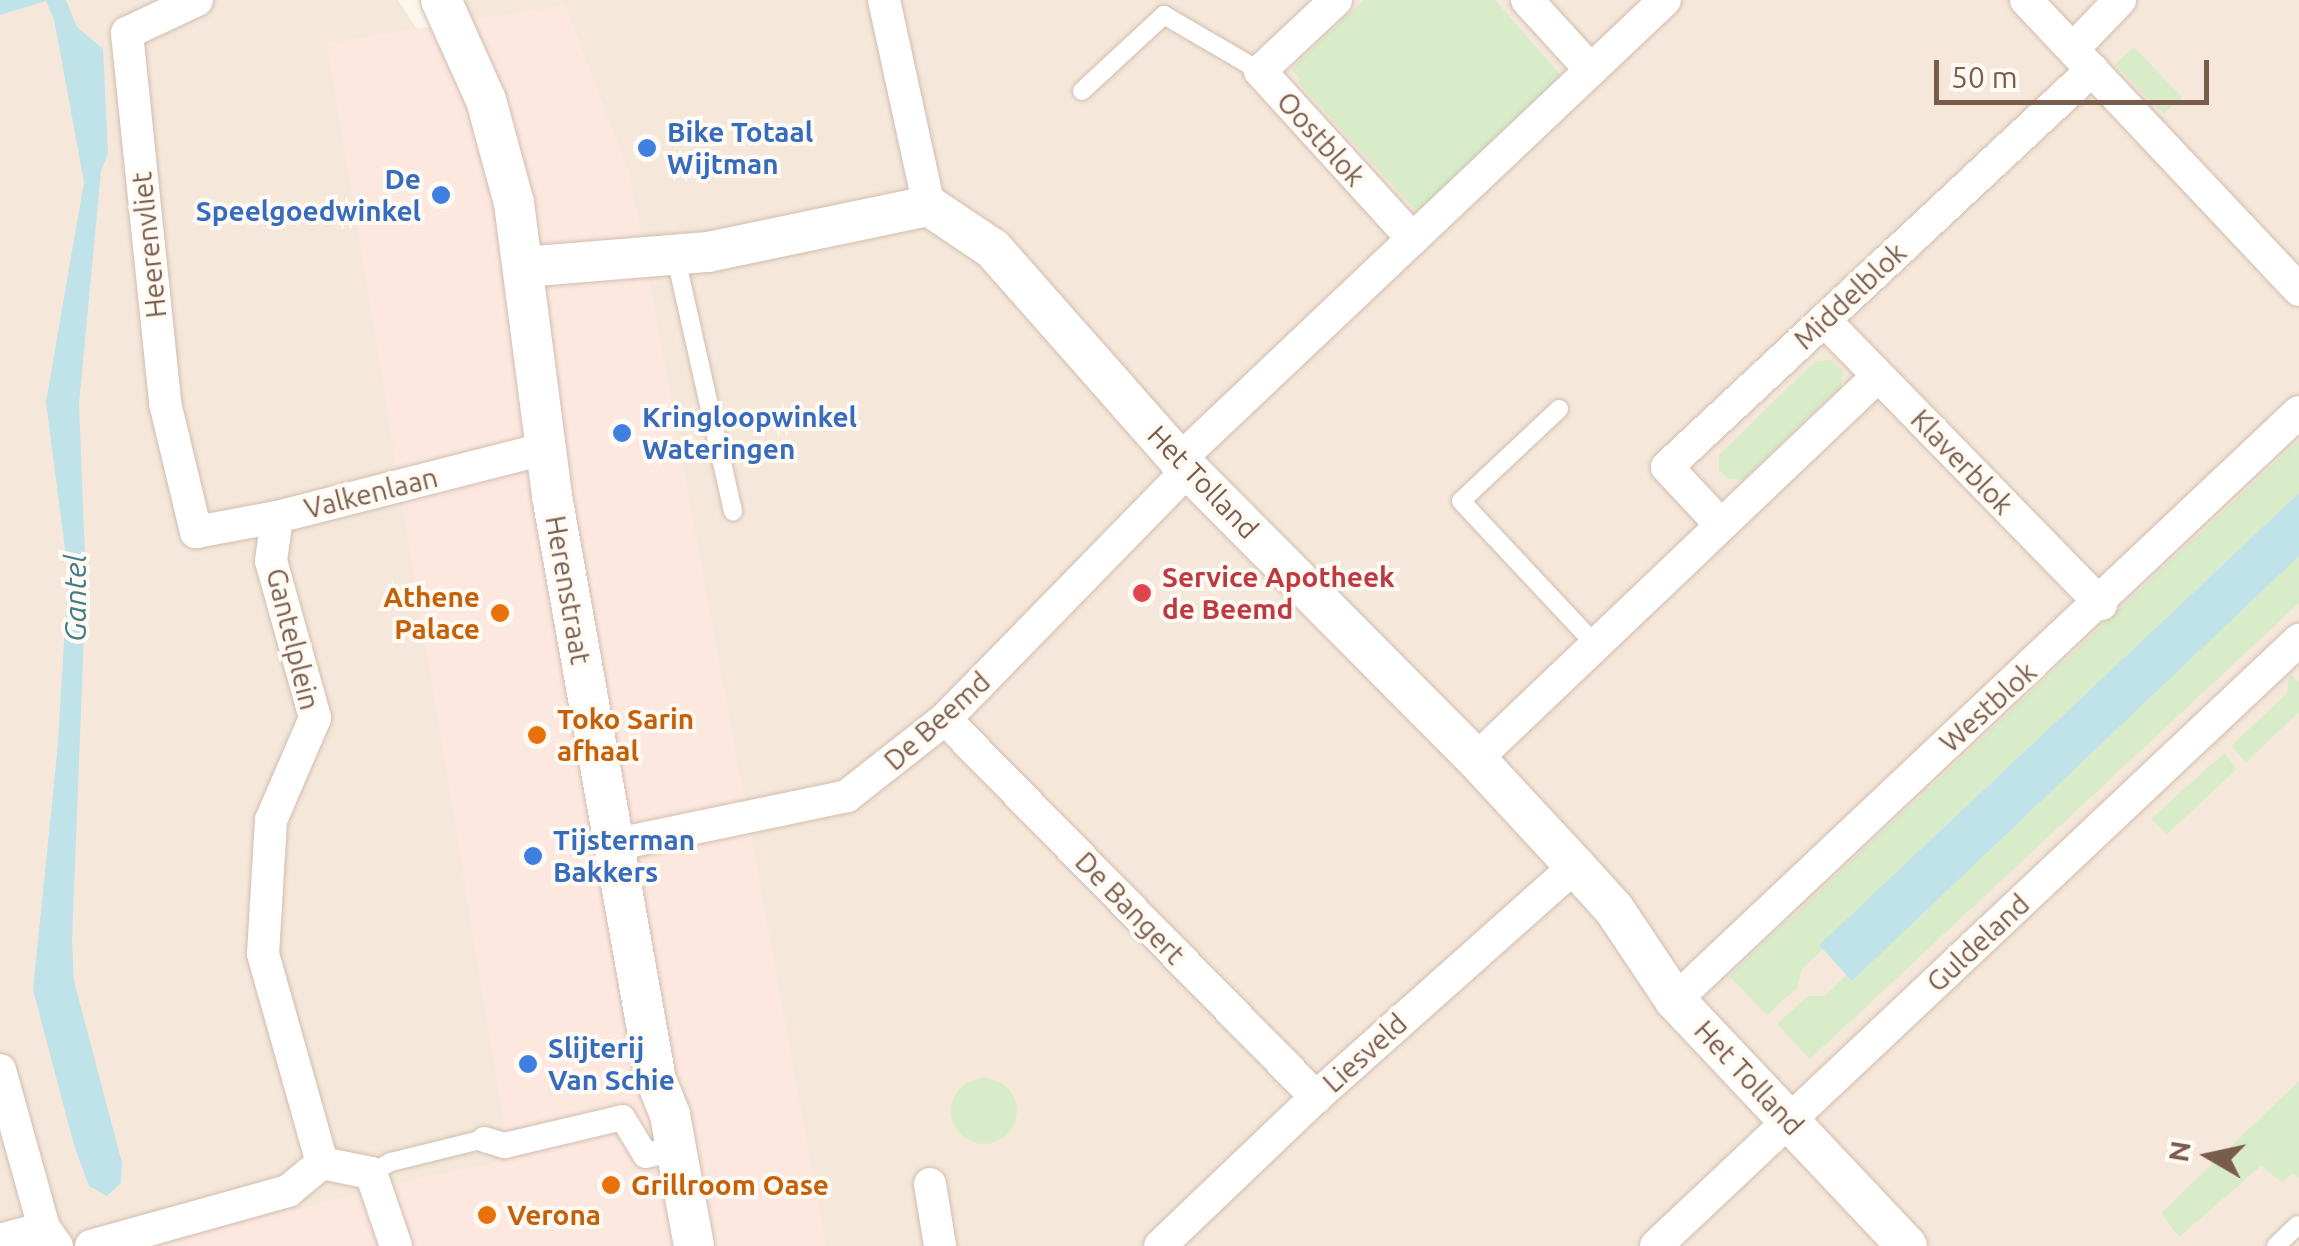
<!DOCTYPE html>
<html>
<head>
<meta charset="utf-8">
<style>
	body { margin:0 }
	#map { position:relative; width:2299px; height:1246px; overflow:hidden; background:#fdf6ec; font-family:Ubuntu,sans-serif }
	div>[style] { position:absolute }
	.residential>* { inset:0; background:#f5e8da }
	.commercial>* { inset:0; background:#fde8e0 }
	.green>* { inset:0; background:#d8ecc9 }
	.round { border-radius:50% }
	.water>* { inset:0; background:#bfe3e8 }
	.roads { filter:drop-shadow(0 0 2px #d1beb0) drop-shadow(0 0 2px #d1beb0) }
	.service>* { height:18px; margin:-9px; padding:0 9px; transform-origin:9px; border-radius:9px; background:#fff }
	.pedestrian>* { height:25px; margin:-12.5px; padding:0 12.5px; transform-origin:12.5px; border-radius:12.5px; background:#fff }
	.minor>* { height:32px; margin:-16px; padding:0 16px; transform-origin:16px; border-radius:16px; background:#fff }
	.tertiary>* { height:40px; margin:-20px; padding:0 20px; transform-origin:20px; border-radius:20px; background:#fff }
	.dots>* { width:28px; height:28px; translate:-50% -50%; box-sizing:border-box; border:5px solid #fffaf3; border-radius:50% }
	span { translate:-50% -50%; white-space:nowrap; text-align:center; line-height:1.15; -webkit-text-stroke:8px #fffaf3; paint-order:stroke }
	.shop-label { font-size:28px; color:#366cbe; font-weight:700 }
	.left { translate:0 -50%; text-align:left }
	.right { translate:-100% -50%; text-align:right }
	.street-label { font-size:28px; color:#7a5c4d }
	.health-label { font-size:28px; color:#be3a42; font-weight:700 }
	.food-label { font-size:28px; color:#c56008; font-weight:700 }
	.water-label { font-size:30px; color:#437c86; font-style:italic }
	.north { position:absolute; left:2159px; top:1106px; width:100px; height:100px; -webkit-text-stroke:8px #fffaf3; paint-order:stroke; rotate:279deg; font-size:28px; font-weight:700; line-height:40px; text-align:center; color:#7a5c4d }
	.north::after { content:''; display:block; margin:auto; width:35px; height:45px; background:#7a5c4d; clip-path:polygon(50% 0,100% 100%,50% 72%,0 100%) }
	.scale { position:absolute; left:1934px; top:60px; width:275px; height:45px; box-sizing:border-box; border:5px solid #7a5c4d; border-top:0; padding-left:12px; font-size:30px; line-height:35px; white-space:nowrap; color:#7a5c4d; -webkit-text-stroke:8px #fffaf3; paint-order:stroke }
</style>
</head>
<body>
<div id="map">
	<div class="residential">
		<i style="clip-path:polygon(0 0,398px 0,435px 56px,659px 1246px,0 1246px)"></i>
		<i style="clip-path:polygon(461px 0,2299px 0,2299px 1246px,719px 1246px)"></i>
	</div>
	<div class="commercial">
		<i style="clip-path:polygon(565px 5px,630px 175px,826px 1246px,153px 1246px,425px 1177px,510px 1160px,327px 43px)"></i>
	</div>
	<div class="green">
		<i style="clip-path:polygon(1364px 0,1495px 0,1565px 80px,1421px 216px,1298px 82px,1300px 79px,1291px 69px)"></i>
		<i style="clip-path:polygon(2134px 47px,2182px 97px,2164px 114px,2115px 64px)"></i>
		<i style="clip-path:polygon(1832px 360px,1843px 371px,1841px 386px,1743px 480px,1729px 479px,1719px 471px,1719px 455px,1815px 361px)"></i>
		<i style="clip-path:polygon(2299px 440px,2299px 493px,1820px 944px,1823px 949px,1801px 970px,1798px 987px,1767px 1015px,1729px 976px)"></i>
		<i style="clip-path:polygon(2299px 556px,2299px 603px,1810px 1059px,1777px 1024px,1808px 996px,1825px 996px,1846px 975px,1852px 981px)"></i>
		<i style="clip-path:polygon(2290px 674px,2299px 682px,2299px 712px,2246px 762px,2231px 746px,2286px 694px)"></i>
		<i style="clip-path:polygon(2224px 753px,2237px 769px,2167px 834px,2151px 819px)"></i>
		<i class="round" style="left:951px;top:1078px;width:66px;height:66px"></i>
		<i style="clip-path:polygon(2299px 1081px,2299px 1178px,2293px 1173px,2282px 1182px,2261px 1166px,2179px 1237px,2161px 1213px)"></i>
	</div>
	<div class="water">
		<i style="clip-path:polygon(0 0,66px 0,77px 27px,103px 49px,108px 153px,101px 171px,79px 404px,86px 581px,72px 942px,74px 981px,122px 1163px,121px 1183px,107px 1196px,89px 1186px,74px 1145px,33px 990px,58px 744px,68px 572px,46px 402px,84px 182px,54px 19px,46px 1px,0 15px)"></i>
		<i style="clip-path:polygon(2299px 493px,2299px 556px,1852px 981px,1819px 945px)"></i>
	</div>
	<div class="roads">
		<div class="service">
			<i style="left:1082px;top:91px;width:112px;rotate:-42.8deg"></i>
			<i style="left:1164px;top:15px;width:111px;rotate:30.3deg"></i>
			<i style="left:675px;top:254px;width:264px;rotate:77.3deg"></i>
			<i style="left:1559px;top:409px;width:134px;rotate:136.8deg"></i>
			<i style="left:1461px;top:501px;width:196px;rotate:46.9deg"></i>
			<i style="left:371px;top:1173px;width:23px;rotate:-29deg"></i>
			<i style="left:391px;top:1162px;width:96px;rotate:-13.9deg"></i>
			<i style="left:2276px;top:1246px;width:30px;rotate:-44deg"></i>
		</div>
		<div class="pedestrian">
			<i style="left:484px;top:1139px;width:21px;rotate:17deg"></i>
			<i style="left:504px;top:1145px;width:121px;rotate:-13.3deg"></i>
			<i style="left:622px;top:1117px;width:44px;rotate:58.8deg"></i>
			<i style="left:645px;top:1155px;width:33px;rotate:-12deg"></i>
		</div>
		<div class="minor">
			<i style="left:197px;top:0;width:77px;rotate:154.8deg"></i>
			<i style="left:127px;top:33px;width:372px;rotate:84.1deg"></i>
			<i style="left:165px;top:403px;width:133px;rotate:76.5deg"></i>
			<i style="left:196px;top:532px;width:82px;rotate:-10.5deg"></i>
			<i style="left:277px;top:517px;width:276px;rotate:-14.3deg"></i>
			<i style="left:884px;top:0;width:211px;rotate:77.7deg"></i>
			<i style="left:1336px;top:0;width:104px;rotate:136.9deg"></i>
			<i style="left:1260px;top:71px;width:227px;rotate:47.7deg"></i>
			<i style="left:1527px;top:0;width:95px;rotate:47.6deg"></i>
			<i style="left:2026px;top:0;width:398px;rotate:46.7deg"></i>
			<i style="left:2073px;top:49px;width:68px;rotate:-46.2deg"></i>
			<i style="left:1824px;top:320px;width:397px;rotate:45.7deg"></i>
			<i style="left:1179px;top:460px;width:669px;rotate:-43.43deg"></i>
			<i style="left:277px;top:517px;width:44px;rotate:97.8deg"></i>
			<i style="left:271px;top:561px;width:163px;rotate:74.3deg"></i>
			<i style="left:315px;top:718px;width:111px;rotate:113.3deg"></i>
			<i style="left:271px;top:820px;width:134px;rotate:93.4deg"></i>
			<i style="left:263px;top:954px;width:217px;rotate:74.2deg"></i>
			<i style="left:1721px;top:525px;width:79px;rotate:-133deg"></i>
			<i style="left:1667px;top:467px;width:582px;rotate:-43.05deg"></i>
			<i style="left:945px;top:719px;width:530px;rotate:45.54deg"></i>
			<i style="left:1476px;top:759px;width:555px;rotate:-43.61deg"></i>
			<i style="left:613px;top:845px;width:239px;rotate:-11.8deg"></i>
			<i style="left:847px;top:796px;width:125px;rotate:-38.2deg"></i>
			<i style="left:945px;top:719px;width:348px;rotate:-45.7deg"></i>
			<i style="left:1675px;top:1000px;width:857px;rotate:-43.3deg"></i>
			<i style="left:0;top:1070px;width:164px;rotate:74.4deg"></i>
			<i style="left:44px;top:1228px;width:22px;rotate:54deg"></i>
			<i style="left:322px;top:1163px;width:50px;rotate:11.5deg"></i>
			<i style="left:371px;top:1173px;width:77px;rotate:71.1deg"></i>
			<i style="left:930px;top:1184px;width:63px;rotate:80.8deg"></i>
			<i style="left:0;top:1240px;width:46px;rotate:-15.3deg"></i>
			<i style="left:91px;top:1246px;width:205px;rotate:-15.6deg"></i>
			<i style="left:288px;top:1191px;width:44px;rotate:-39.5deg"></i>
			<i style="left:1160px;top:1246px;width:216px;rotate:-43.7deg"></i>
			<i style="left:1316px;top:1097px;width:347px;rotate:-41.7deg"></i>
			<i style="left:1656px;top:1246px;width:884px;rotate:-43.3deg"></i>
		</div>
		<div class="tertiary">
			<i style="left:441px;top:0;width:110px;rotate:65.8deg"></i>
			<i style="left:486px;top:100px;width:107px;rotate:74.8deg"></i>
			<i style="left:514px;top:203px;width:295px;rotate:82.6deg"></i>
			<i style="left:552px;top:496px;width:593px;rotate:79.9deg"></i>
			<i style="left:656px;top:1080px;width:38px;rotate:68deg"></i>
			<i style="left:670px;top:1115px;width:133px;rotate:79.6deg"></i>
			<i style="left:524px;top:267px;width:185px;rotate:-4.7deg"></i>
			<i style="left:708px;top:252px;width:226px;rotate:-11.8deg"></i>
			<i style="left:929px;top:206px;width:77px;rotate:33.9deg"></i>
			<i style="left:993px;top:249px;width:281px;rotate:48.6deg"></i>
			<i style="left:1179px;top:460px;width:421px;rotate:45.2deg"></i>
			<i style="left:1476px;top:759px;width:146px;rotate:47.2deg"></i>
			<i style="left:1575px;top:866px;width:58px;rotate:47.8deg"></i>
			<i style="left:1614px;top:909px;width:110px;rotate:56.2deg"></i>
			<i style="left:1675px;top:1000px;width:338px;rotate:46.7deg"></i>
		</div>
	</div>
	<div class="dots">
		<i style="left:647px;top:148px;background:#3f7fe0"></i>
		<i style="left:441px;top:195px;background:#3f7fe0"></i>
		<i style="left:622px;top:433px;background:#3f7fe0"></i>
		<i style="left:1142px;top:593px;background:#e0444e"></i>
		<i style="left:500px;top:613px;background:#e8710a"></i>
		<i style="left:537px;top:735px;background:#e8710a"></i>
		<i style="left:533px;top:856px;background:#3f7fe0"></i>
		<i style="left:528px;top:1064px;background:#3f7fe0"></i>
		<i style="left:611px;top:1185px;background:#e8710a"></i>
		<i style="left:487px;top:1215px;background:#e8710a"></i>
	</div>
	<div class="shop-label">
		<span class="left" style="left:667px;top:148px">Bike Totaal<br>Wijtman</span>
		<span class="right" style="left:421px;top:195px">De<br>Speelgoedwinkel</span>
		<span class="left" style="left:642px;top:433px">Kringloopwinkel<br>Wateringen</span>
		<span class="left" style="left:553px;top:856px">Tijsterman<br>Bakkers</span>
		<span class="left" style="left:548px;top:1064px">Slijterij<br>Van Schie</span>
	</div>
	<div class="street-label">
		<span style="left:1321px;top:139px;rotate:48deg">Oostblok</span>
		<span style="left:149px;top:245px;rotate:-96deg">Heerenvliet</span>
		<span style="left:1850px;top:296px;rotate:-43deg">Middelblok</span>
		<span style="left:1962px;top:462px;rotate:46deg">Klaverblok</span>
		<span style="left:1203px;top:482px;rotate:46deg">Het Tolland</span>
		<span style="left:371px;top:493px;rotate:-14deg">Valkenlaan</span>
		<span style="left:568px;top:590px;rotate:80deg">Herenstraat</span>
		<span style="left:293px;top:639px;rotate:76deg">Gantelplein</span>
		<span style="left:1988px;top:707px;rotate:-42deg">Westblok</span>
		<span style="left:937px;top:721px;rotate:-42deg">De Beemd</span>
		<span style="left:1130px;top:908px;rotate:46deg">De Bangert</span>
		<span style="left:1978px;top:943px;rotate:-43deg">Guldeland</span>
		<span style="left:1365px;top:1053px;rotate:-42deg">Liesveld</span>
		<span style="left:1749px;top:1078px;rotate:47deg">Het Tolland</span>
	</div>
	<div class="health-label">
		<span class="left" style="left:1162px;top:593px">Service Apotheek<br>de Beemd</span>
	</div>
	<div class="food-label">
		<span class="right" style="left:480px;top:613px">Athene<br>Palace</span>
		<span class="left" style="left:557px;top:735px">Toko Sarin<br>afhaal</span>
		<span class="left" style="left:631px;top:1185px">Grillroom Oase</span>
		<span class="left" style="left:507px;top:1215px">Verona</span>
	</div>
	<div class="water-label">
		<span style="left:75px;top:598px;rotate:-90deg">Gantel</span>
	</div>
	<div class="north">N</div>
	<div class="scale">50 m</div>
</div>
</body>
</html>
